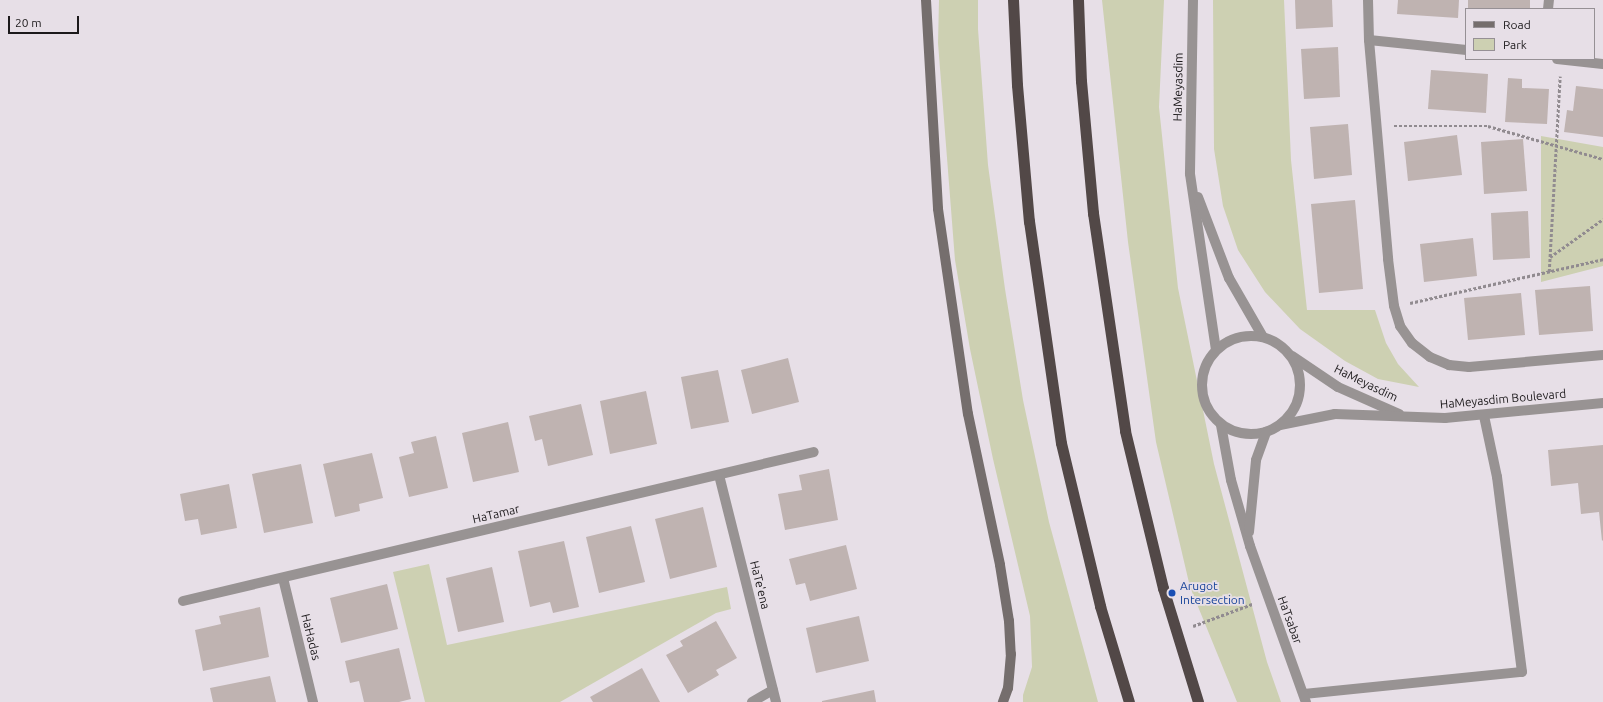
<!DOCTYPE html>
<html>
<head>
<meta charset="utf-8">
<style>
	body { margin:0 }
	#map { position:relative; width:1603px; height:702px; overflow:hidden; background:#e7dfe7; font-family:Ubuntu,sans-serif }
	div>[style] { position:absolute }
	.green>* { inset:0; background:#cdd0b2 }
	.building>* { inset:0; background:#bfb3b1 }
	.path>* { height:2.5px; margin-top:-1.25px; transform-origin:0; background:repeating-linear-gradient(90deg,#918b90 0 3px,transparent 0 5px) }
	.service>* { height:10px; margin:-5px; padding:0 5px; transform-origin:5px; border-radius:5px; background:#989393 }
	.minor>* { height:10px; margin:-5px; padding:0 5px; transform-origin:5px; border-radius:5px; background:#989393 }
	.minor>.ring { margin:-5px; padding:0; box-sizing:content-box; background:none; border:10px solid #989393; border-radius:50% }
	.secondary>* { height:10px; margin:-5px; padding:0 5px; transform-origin:5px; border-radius:5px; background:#756e6d }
	.trunk>* { height:11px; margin:-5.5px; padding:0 5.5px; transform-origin:5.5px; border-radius:5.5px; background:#524847 }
	.dots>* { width:11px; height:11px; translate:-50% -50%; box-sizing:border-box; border:2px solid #e7dfe7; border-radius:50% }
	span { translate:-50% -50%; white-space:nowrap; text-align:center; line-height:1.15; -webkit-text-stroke:3.5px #e7dfe7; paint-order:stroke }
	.street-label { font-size:12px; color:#1c191b }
	.transit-label { font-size:12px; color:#164399 }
	.left { translate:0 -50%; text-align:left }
	.legend { position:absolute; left:1465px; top:8px; width:130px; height:52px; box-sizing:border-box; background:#e7dfe7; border:1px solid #969095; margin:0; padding:5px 7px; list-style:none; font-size:12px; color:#1c191b }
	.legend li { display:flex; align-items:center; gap:8px; height:20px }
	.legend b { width:20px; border:1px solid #969095 }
	.scale { position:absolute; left:8px; top:16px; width:71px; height:18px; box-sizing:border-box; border:2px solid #1c191b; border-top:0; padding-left:5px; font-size:12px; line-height:14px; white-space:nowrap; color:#1c191b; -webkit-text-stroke:3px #e7dfe7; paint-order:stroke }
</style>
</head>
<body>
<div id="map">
	<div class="green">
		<i style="clip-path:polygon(939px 0,978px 0,978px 29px,988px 165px,1005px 289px,1023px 400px,1049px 522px,1098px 702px,1023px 702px,1023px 695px,1032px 667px,1030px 616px,993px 459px,970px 349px,955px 260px,938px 43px)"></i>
		<i style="clip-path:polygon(1102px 0,1164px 0,1159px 107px,1178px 288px,1214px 464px,1267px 662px,1281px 702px,1237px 702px,1190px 587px,1156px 442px,1128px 242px)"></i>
		<i style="clip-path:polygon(1213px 0,1284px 0,1291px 160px,1307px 310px,1375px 310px,1386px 343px,1398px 364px,1419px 387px,1378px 379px,1345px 361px,1300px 329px,1265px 292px,1238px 250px,1223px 206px,1214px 149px)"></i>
		<i style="clip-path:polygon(1541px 136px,1603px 147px,1603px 266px,1541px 282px)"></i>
		<i style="clip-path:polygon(429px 564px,447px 645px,727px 587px,731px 609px,716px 613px,560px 702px,425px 702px,393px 572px)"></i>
	</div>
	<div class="building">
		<i style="clip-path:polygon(1295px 0,1332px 0,1333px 27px,1296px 29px)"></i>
		<i style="clip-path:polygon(1398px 0,1459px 0,1458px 18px,1397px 14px)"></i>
		<i style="clip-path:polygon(1468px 0,1530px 0,1530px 9px,1468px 9px)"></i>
		<i style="clip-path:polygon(1338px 47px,1340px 97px,1304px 99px,1301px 49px)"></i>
		<i style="clip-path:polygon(1431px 70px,1488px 74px,1486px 113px,1428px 109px)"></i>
		<i style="clip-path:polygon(1508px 78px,1522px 79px,1522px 88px,1549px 89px,1547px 124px,1505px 122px)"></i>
		<i style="clip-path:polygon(1576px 86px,1603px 89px,1603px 137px,1564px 132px,1567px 110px,1573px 111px)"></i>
		<i style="clip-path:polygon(1348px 124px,1352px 175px,1314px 179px,1310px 127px)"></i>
		<i style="clip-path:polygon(1457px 135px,1462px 175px,1408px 181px,1404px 142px)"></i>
		<i style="clip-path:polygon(1523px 139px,1527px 191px,1484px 194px,1481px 142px)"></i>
		<i style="clip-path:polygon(1355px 200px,1363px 289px,1319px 293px,1311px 204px)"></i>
		<i style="clip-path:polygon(1528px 211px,1530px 258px,1493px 260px,1491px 213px)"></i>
		<i style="clip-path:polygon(1473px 238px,1477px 276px,1424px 282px,1420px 244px)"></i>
		<i style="clip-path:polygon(1590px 286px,1593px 331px,1539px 335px,1535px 290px)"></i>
		<i style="clip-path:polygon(1521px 293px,1525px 335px,1468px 340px,1464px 298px)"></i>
		<i style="clip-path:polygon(788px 358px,799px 402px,752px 414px,741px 370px)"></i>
		<i style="clip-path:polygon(718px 370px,729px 422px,691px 429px,681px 377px)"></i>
		<i style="clip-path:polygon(646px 391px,657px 444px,610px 454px,600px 401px)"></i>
		<i style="clip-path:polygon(581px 404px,593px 455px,548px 466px,542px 439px,535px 441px,529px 416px)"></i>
		<i style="clip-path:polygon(508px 422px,519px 472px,473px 482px,462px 433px)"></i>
		<i style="clip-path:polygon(436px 436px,448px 488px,409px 497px,399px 457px,414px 453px,411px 442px)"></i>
		<i style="clip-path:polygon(1603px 445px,1603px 540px,1602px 541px,1599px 512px,1581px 514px,1578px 483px,1551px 486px,1548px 450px)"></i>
		<i style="clip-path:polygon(372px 453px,383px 498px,359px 504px,360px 511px,335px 517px,323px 464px)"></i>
		<i style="clip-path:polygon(301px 464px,313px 523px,264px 533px,252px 474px)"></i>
		<i style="clip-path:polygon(829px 469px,838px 520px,785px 530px,778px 494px,802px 490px,799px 475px)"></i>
		<i style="clip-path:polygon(229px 484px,237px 528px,201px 535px,198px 519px,185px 521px,180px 494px)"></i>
		<i style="clip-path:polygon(703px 507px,717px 567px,670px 579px,655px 519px)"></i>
		<i style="clip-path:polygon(631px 526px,645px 582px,599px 593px,586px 537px)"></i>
		<i style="clip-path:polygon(564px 541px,579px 607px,553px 613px,550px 602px,530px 607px,518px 551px)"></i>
		<i style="clip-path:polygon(846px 545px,857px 589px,810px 601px,805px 583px,796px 585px,789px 559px)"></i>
		<i style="clip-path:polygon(492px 567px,504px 622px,458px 632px,446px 578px)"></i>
		<i style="clip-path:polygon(387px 584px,398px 629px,341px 643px,330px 598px)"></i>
		<i style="clip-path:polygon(260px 607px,269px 657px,203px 671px,195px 630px,221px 624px,219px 616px)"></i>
		<i style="clip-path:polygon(859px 616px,869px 661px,816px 673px,806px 628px)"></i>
		<i style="clip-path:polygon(716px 621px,737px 658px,716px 670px,719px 675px,688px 693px,666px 655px,683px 646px,680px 641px)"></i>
		<i style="clip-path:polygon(399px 648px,411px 699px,399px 702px,364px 702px,359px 681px,350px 683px,345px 661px)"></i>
		<i style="clip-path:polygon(642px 668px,660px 702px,593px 702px,590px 697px)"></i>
		<i style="clip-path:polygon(270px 676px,276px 702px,213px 702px,210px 688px)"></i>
		<i style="clip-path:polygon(874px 690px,876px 702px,822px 702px,822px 701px)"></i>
	</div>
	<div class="path">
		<i style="left:1394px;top:126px;width:94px"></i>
		<i style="left:1488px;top:126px;width:120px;rotate:16deg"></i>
		<i style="left:1550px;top:257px;width:65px;rotate:-35.6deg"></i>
		<i style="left:1549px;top:272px;width:196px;rotate:-86.8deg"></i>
		<i style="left:1410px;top:303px;width:198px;rotate:-12.8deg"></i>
		<i style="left:1193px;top:626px;width:63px;rotate:-20.4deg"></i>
	</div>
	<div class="service">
		<i style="left:1304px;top:694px;width:219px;rotate:-5.8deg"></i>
		<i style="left:1522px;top:672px;width:197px;rotate:-97.3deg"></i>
		<i style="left:1497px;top:477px;width:62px;rotate:-102deg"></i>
	</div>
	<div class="minor">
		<i style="left:1193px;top:0;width:174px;rotate:91deg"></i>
		<i style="left:1190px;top:174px;width:178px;rotate:81.6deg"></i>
		<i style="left:1368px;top:0;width:40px;rotate:88.6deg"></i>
		<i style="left:1369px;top:40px;width:220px;rotate:85deg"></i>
		<i style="left:1388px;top:259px;width:47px;rotate:82.7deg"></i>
		<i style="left:1394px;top:306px;width:21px;rotate:73deg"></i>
		<i style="left:1400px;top:326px;width:21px;rotate:55deg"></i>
		<i style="left:1412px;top:343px;width:23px;rotate:38deg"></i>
		<i style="left:1430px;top:357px;width:21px;rotate:23deg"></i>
		<i style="left:1449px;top:365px;width:20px;rotate:6deg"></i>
		<i style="left:1469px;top:367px;width:135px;rotate:-5.1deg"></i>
		<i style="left:1548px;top:9px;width:9px;rotate:-84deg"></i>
		<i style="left:1369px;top:40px;width:98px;rotate:5.9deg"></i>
		<i style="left:1557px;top:59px;width:46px;rotate:6.2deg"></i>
		<i style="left:1198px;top:197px;width:87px;rotate:69.1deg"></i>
		<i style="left:1229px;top:278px;width:68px;rotate:60deg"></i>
		<i class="ring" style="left:1202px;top:336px;width:88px;height:88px"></i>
		<i style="left:1292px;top:356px;width:55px;rotate:34deg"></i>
		<i style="left:1338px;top:387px;width:67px;rotate:23.9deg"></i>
		<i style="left:1221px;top:425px;width:56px;rotate:79.7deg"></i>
		<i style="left:1231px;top:480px;width:69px;rotate:73.9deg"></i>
		<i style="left:1250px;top:546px;width:166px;rotate:70.3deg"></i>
		<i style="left:1280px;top:425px;width:56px;rotate:-11.3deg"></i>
		<i style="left:1335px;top:414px;width:110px;rotate:2.1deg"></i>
		<i style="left:1445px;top:418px;width:159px;rotate:-5.4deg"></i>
		<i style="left:719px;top:475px;width:234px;rotate:75.9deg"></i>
		<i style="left:1249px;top:532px;width:72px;rotate:-84.4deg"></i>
		<i style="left:1256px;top:460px;width:30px;rotate:-70deg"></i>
		<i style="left:283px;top:578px;width:128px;rotate:76.4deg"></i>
		<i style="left:183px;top:601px;width:648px;rotate:-13.29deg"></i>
		<i style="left:752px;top:702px;width:24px;rotate:-30deg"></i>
	</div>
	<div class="secondary">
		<i style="left:926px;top:0;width:209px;rotate:86.7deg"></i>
		<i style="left:938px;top:209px;width:207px;rotate:81.7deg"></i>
		<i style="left:968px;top:414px;width:154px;rotate:78deg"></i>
		<i style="left:1000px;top:565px;width:57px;rotate:80.9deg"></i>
		<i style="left:1009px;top:621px;width:33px;rotate:87deg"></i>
		<i style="left:1011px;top:654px;width:34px;rotate:95deg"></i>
		<i style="left:1008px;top:688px;width:15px;rotate:110deg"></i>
	</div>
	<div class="trunk">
		<i style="left:1013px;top:0;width:85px;rotate:87.3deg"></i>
		<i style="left:1017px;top:85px;width:137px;rotate:85deg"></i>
		<i style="left:1029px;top:221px;width:224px;rotate:81.8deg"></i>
		<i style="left:1061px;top:443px;width:168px;rotate:76.5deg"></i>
		<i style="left:1100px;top:606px;width:100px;rotate:73.2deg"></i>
		<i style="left:1078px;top:0;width:81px;rotate:87.9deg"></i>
		<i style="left:1081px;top:81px;width:133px;rotate:84.8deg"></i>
		<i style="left:1093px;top:213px;width:220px;rotate:81.6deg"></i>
		<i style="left:1125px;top:431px;width:162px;rotate:76.4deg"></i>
		<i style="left:1163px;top:588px;width:119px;rotate:72.9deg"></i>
	</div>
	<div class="dots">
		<i style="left:1172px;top:593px;background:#1a4fb4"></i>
	</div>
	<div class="street-label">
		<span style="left:1178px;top:87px;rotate:-89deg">HaMeyasdim</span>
		<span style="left:1366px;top:383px;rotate:26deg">HaMeyasdim</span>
		<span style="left:1503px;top:399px;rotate:-5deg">HaMeyasdim Boulevard</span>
		<span style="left:496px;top:514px;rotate:-13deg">HaTamar</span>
		<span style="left:760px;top:585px;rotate:76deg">HaTe'ena</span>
		<span style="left:1290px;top:620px;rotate:70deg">HaTsabar</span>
		<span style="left:311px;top:637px;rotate:76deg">HaHadas</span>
	</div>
	<div class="transit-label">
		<span class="left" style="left:1180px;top:593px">Arugot<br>Intersection</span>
	</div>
	<ul class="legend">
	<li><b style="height:5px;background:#756e6d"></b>Road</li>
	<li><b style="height:11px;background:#cdd0b2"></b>Park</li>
	</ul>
	<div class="scale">20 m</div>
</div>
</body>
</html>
